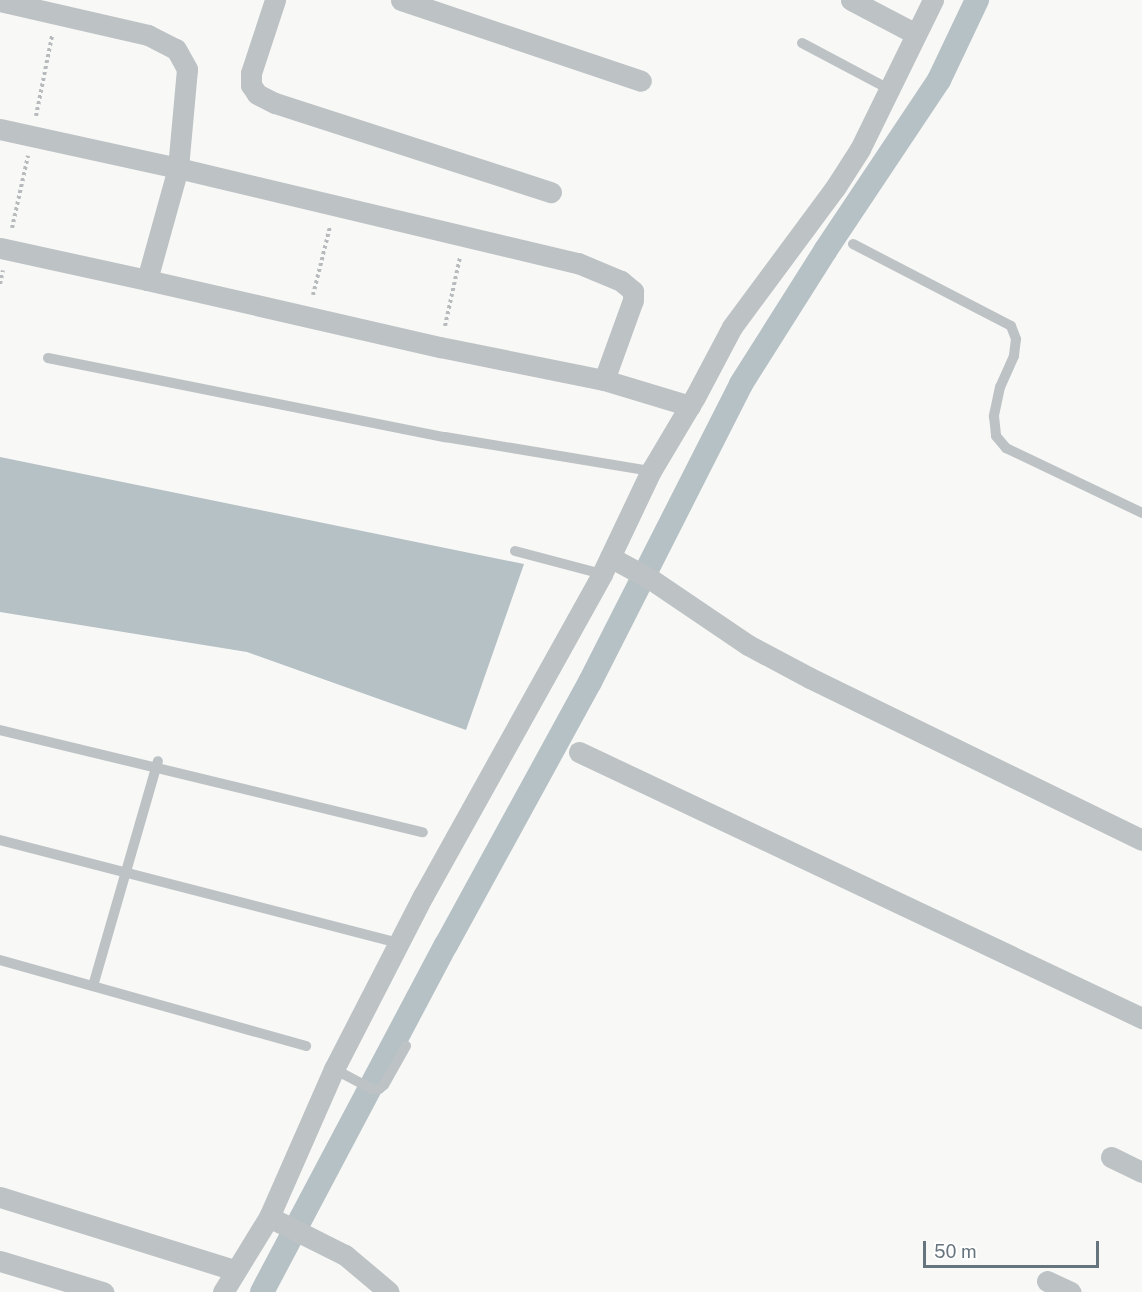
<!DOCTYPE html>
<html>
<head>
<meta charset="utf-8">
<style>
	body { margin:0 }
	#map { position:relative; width:1142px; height:1292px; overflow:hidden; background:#f8f8f6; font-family:"Public Sans",sans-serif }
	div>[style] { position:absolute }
	.water>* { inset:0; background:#b6c1c5 }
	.canal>* { height:24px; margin:-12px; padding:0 12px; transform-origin:12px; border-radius:12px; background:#b6c1c5 }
	.path>* { height:4px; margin-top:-2px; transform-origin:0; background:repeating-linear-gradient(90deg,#b8bbbe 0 3px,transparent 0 6px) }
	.lane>* { height:10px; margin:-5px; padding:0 5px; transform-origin:5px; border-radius:5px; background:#bdc2c5 }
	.street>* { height:21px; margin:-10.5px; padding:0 10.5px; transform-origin:10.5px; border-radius:10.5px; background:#bdc2c5 }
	span { translate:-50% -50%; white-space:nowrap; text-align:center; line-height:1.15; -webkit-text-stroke:6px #fff; paint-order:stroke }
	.scale { position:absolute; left:923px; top:1241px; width:176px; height:27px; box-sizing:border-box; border:3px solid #66747d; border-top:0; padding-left:8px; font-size:18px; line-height:21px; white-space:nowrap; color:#66747d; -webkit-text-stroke:4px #fff; paint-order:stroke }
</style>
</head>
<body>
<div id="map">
	<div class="water">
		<i style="clip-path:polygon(0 457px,524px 564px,466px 730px,247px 652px,0 612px)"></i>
	</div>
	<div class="canal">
		<i style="left:262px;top:1292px;width:393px;rotate:-62.1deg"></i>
		<i style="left:446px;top:945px;width:300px;rotate:-61.3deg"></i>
		<i style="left:590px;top:682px;width:334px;rotate:-63.1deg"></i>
		<i style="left:741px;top:384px;width:157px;rotate:-57.7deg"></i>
		<i style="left:825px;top:251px;width:206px;rotate:-56.3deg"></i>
		<i style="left:939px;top:80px;width:89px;rotate:-64.6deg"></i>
	</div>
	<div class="path">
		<i style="left:36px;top:116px;width:82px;rotate:-78.7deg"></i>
		<i style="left:12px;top:228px;width:74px;rotate:-77.5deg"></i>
		<i style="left:0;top:284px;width:14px;rotate:-78deg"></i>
		<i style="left:313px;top:295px;width:70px;rotate:-76deg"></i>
		<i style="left:445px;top:326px;width:71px;rotate:-77.7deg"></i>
	</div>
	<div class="lane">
		<i style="left:802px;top:43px;width:98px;rotate:27.9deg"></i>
		<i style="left:853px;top:244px;width:178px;rotate:27.4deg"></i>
		<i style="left:1011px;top:326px;width:14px;rotate:69deg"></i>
		<i style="left:1016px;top:339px;width:17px;rotate:97deg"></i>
		<i style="left:1014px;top:356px;width:34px;rotate:114deg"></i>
		<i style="left:1000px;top:387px;width:30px;rotate:102deg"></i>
		<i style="left:994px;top:416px;width:20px;rotate:84deg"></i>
		<i style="left:996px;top:436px;width:16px;rotate:50deg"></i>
		<i style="left:1006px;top:448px;width:151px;rotate:25.5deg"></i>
		<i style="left:48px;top:358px;width:405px;rotate:11.3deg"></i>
		<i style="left:445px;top:437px;width:209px;rotate:9.4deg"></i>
		<i style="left:515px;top:551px;width:90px;rotate:14.8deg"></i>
		<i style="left:0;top:730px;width:435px;rotate:13.6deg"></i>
		<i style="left:0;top:840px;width:412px;rotate:14.5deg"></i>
		<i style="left:0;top:960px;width:318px;rotate:15.7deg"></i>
		<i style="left:93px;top:986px;width:234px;rotate:-73.9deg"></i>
		<i style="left:334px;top:1069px;width:43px;rotate:27.8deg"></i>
		<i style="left:372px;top:1089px;width:7px"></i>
		<i style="left:379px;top:1089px;width:6px;rotate:-39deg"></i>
		<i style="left:384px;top:1085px;width:45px;rotate:-60.6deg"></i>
	</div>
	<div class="street">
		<i style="left:275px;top:0;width:77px;rotate:108.2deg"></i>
		<i style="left:251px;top:73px;width:12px;rotate:90deg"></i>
		<i style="left:251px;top:85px;width:11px;rotate:56deg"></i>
		<i style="left:257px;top:94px;width:20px;rotate:27deg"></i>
		<i style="left:275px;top:103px;width:290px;rotate:17.9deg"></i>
		<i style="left:401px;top:0;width:253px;rotate:18.6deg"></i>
		<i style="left:851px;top:0;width:73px;rotate:27.6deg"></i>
		<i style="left:0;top:1px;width:152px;rotate:12.9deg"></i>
		<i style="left:148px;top:35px;width:31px;rotate:27deg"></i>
		<i style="left:176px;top:49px;width:23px;rotate:61deg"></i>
		<i style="left:187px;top:69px;width:99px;rotate:95.2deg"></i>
		<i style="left:178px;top:168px;width:411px;rotate:13.4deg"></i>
		<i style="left:578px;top:263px;width:47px;rotate:22.7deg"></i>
		<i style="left:621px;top:281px;width:16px;rotate:40deg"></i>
		<i style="left:633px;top:291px;width:9px;rotate:90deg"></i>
		<i style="left:633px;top:300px;width:85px;rotate:109.9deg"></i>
		<i style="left:604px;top:380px;width:90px;rotate:16.8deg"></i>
		<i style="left:0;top:129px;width:182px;rotate:12.4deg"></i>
		<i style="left:178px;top:168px;width:116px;rotate:105.5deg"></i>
		<i style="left:147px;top:280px;width:150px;rotate:-167.7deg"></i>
		<i style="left:147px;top:280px;width:301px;rotate:12.9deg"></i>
		<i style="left:440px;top:347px;width:167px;rotate:11.4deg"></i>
		<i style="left:610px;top:557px;width:48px;rotate:28.7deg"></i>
		<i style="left:652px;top:580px;width:116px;rotate:34.1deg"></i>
		<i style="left:748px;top:645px;width:70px;rotate:28deg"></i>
		<i style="left:810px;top:678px;width:369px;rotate:26deg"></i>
		<i style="left:579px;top:752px;width:623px;rotate:25.29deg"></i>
		<i style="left:1111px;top:1157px;width:34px;rotate:26deg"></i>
		<i style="left:0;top:1197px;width:246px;rotate:17.3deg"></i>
		<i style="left:269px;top:1217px;width:85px;rotate:26.6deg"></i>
		<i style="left:345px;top:1255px;width:57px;rotate:40.1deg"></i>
		<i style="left:0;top:1261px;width:108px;rotate:16.8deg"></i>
		<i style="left:1047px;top:1281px;width:26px;rotate:25deg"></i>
		<i style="left:223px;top:1292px;width:88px;rotate:-58.5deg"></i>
		<i style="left:269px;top:1217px;width:162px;rotate:-66.3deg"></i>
		<i style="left:334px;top:1069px;width:195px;rotate:-62.8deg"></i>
		<i style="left:423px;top:896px;width:368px;rotate:-60.9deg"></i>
		<i style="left:602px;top:574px;width:114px;rotate:-64.6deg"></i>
		<i style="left:651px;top:471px;width:86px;rotate:-59.3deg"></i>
		<i style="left:695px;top:397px;width:79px;rotate:-62.1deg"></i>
		<i style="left:732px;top:327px;width:173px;rotate:-53.5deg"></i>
		<i style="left:835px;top:188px;width:46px;rotate:-57.3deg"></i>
		<i style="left:860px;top:149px;width:166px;rotate:-63.9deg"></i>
	</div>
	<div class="scale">50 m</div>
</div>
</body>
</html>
